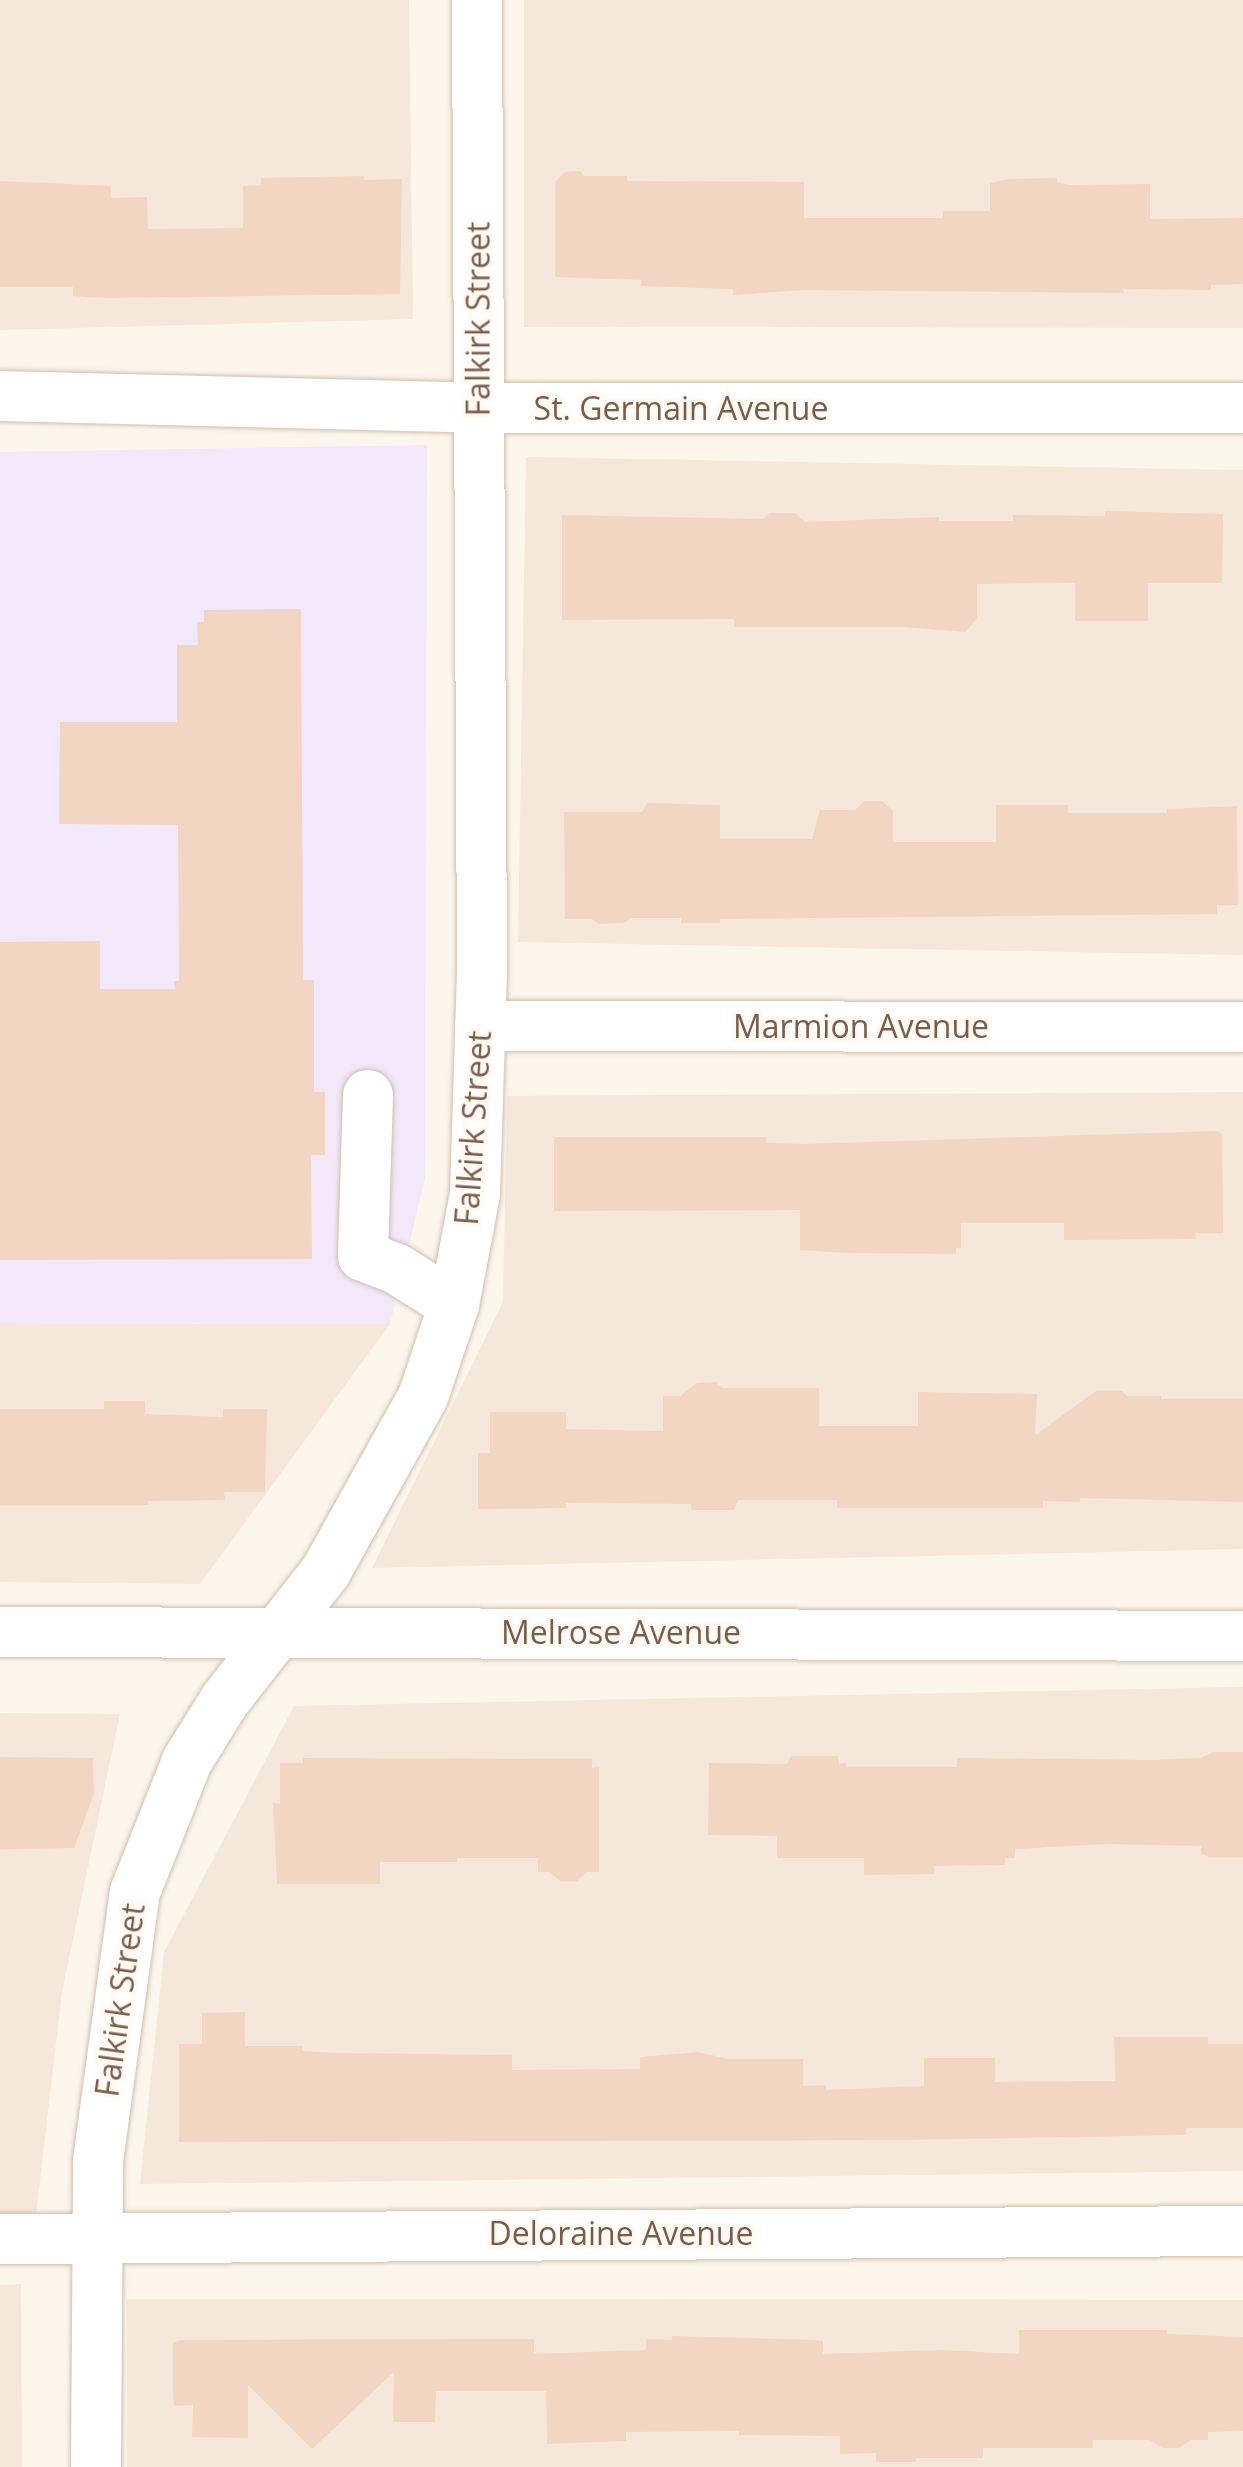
<!DOCTYPE html>
<html>
<head>
<meta charset="utf-8">
<style>
	body { margin:0 }
	#map { position:relative; width:1243px; height:2467px; overflow:hidden; background:#fdf6ec; font-family:"Open Sans",sans-serif }
	div>[style] { position:absolute }
	.residential>* { inset:0; background:#f5e8da }
	.education>* { inset:0; background:#f3e8fa }
	.building>* { inset:0; background:#f3d5c3 }
	.roads { filter:drop-shadow(0 0 2px #d1beb0) drop-shadow(0 0 2px #d1beb0) }
	.minor>* { height:50px; margin:-25px; padding:0 25px; transform-origin:25px; border-radius:25px; background:#fff }
	span { translate:-50% -50%; white-space:nowrap; text-align:center; line-height:1.15; -webkit-text-stroke:8px #fffaf3; paint-order:stroke }
	.street-label { font-size:32px; color:#7a5c4d }
</style>
</head>
<body>
<div id="map">
	<div class="residential">
		<i style="clip-path:polygon(0 0,409px 0,413px 319px,0 330px)"></i>
		<i style="clip-path:polygon(524px 0,1243px 0,1243px 328px,524px 327px)"></i>
		<i style="clip-path:polygon(526px 457px,1243px 470px,1243px 955px,518px 942px)"></i>
		<i style="clip-path:polygon(1243px 1092px,1243px 1549px,372px 1568px,503px 1302px,507px 1096px)"></i>
		<i style="clip-path:polygon(0 1323px,390px 1324px,200px 1584px,0 1582px)"></i>
		<i style="clip-path:polygon(1243px 1687px,1243px 2171px,140px 2184px,164px 1952px,294px 1706px)"></i>
		<i style="clip-path:polygon(0 1713px,120px 1714px,62px 1992px,36px 2215px,0 2215px)"></i>
		<i style="clip-path:polygon(21px 2284px,22px 2467px,0 2467px,0 2285px)"></i>
		<i style="clip-path:polygon(127px 2299px,1243px 2300px,1243px 2467px,127px 2467px)"></i>
	</div>
	<div class="education">
		<i style="clip-path:polygon(427px 445px,425px 1178px,390px 1324px,0 1323px,0 452px)"></i>
	</div>
	<div class="building">
		<i style="clip-path:polygon(580px 171px,584px 176px,627px 176px,627px 181px,804px 182px,804px 218px,943px 218px,943px 211px,990px 211px,990px 183px,1009px 179px,1057px 178px,1057px 182px,1070px 185px,1150px 184px,1150px 219px,1243px 218px,1243px 284px,1211px 285px,1211px 290px,1123px 289px,1124px 293px,804px 290px,733px 295px,733px 289px,641px 286px,641px 280px,555px 277px,555px 182px,565px 172px)"></i>
		<i style="clip-path:polygon(364px 176px,364px 180px,402px 179px,400px 294px,106px 298px,73px 296px,73px 287px,0 287px,0 181px,111px 186px,111px 198px,147px 197px,148px 229px,243px 228px,243px 186px,261px 185px,261px 178px)"></i>
		<i style="clip-path:polygon(1105px 511px,1223px 514px,1222px 583px,1148px 583px,1148px 621px,1075px 621px,1075px 583px,977px 584px,977px 618px,966px 632px,904px 627px,734px 627px,734px 619px,562px 620px,562px 515px,763px 519px,770px 513px,795px 513px,805px 522px,939px 517px,939px 521px,1013px 521px,1013px 515px,1105px 516px)"></i>
		<i style="clip-path:polygon(301px 609px,303px 980px,314px 980px,314px 1092px,325px 1092px,325px 1155px,311px 1155px,312px 1259px,0 1260px,0 942px,100px 941px,100px 989px,175px 989px,174px 981px,179px 981px,178px 825px,59px 824px,60px 722px,177px 722px,177px 645px,198px 645px,197px 622px,204px 622px,204px 610px)"></i>
		<i style="clip-path:polygon(864px 801px,882px 801px,893px 811px,893px 842px,996px 842px,996px 805px,1068px 805px,1068px 813px,1167px 813px,1167px 809px,1237px 806px,1238px 905px,1217px 905px,1217px 914px,720px 919px,720px 923px,681px 923px,681px 918px,631px 918px,624px 923px,599px 924px,592px 919px,565px 919px,564px 812px,642px 812px,647px 803px,720px 805px,720px 839px,812px 839px,820px 810px,855px 810px)"></i>
		<i style="clip-path:polygon(1218px 1131px,1222px 1135px,1223px 1233px,1195px 1233px,1196px 1239px,1064px 1240px,1064px 1223px,961px 1223px,961px 1248px,956px 1248px,956px 1254px,847px 1253px,800px 1250px,800px 1210px,554px 1211px,554px 1137px,766px 1137px,766px 1143px,804px 1144px)"></i>
		<i style="clip-path:polygon(716px 1382px,722px 1388px,819px 1388px,819px 1426px,918px 1426px,918px 1392px,1037px 1394px,1035px 1435px,1096px 1391px,1122px 1391px,1127px 1396px,1161px 1396px,1161px 1399px,1243px 1399px,1243px 1502px,1080px 1498px,1080px 1502px,1043px 1501px,1043px 1508px,837px 1508px,837px 1500px,738px 1500px,734px 1510px,692px 1510px,691px 1504px,566px 1503px,566px 1508px,478px 1509px,478px 1453px,490px 1453px,490px 1412px,566px 1412px,566px 1429px,663px 1431px,663px 1396px,680px 1396px,697px 1383px)"></i>
		<i style="clip-path:polygon(104px 1401px,145px 1401px,145px 1414px,223px 1417px,223px 1409px,267px 1409px,265px 1492px,224px 1492px,225px 1500px,148px 1501px,148px 1505px,0 1505px,0 1409px,104px 1409px)"></i>
		<i style="clip-path:polygon(1213px 1752px,1243px 1752px,1243px 1857px,1209px 1857px,1201px 1854px,1201px 1846px,1106px 1844px,1015px 1849px,1015px 1858px,1005px 1858px,1005px 1865px,934px 1866px,934px 1874px,864px 1875px,864px 1858px,777px 1858px,777px 1836px,708px 1835px,709px 1763px,787px 1764px,791px 1756px,838px 1756px,839px 1764px,846px 1763px,847px 1767px,957px 1767px,957px 1758px,1153px 1760px,1201px 1758px)"></i>
		<i style="clip-path:polygon(0 1757px,93px 1758px,94px 1794px,74px 1848px,0 1849px)"></i>
		<i style="clip-path:polygon(303px 1758px,592px 1759px,592px 1768px,599px 1767px,599px 1872px,586px 1872px,577px 1881px,560px 1881px,550px 1872px,538px 1872px,538px 1858px,457px 1858px,457px 1862px,380px 1862px,380px 1884px,277px 1884px,273px 1803px,280px 1804px,280px 1763px,303px 1763px)"></i>
		<i style="clip-path:polygon(245px 2012px,245px 2046px,303px 2046px,302px 2051px,338px 2053px,512px 2055px,512px 2070px,640px 2069px,640px 2057px,698px 2052px,728px 2059px,803px 2059px,803px 2086px,826px 2085px,826px 2090px,924px 2086px,924px 2058px,995px 2058px,995px 2082px,1115px 2081px,1114px 2037px,1208px 2037px,1208px 2044px,1243px 2044px,1243px 2128px,1186px 2128px,1186px 2135px,901px 2140px,179px 2142px,179px 2044px,202px 2044px,202px 2013px)"></i>
		<i style="clip-path:polygon(1019px 2330px,1167px 2330px,1167px 2334px,1243px 2337px,1243px 2431px,1208px 2432px,1208px 2440px,1191px 2440px,1179px 2448px,1162px 2448px,1150px 2440px,1093px 2440px,1093px 2448px,983px 2448px,983px 2458px,916px 2458px,916px 2462px,876px 2462px,876px 2453px,840px 2454px,840px 2436px,739px 2435px,739px 2431px,626px 2432px,626px 2441px,547px 2444px,546px 2391px,436px 2391px,435px 2422px,393px 2422px,394px 2372px,312px 2449px,248px 2385px,248px 2438px,192px 2437px,193px 2405px,174px 2406px,173px 2389px,173px 2343px,180px 2340px,534px 2339px,534px 2354px,646px 2350px,646px 2339px,672px 2340px,672px 2336px,815px 2340px,823px 2341px,823px 2354px,943px 2350px,1019px 2354px)"></i>
	</div>
	<div class="roads">
		<div class="minor">
			<i style="left:0;top:396px;width:478px;rotate:1.4deg"></i>
			<i style="left:478px;top:408px;width:765px"></i>
			<i style="left:480px;top:1026px;width:763px;rotate:0.08deg"></i>
			<i style="left:368px;top:1095px;width:161px;rotate:91.8deg"></i>
			<i style="left:363px;top:1256px;width:36px;rotate:21deg"></i>
			<i style="left:397px;top:1269px;width:67px;rotate:32.3deg"></i>
			<i style="left:0;top:1632px;width:1243px;rotate:0.18deg"></i>
			<i style="left:0;top:2239px;width:1243px;rotate:-0.37deg"></i>
			<i style="left:96px;top:2467px;width:306px;rotate:-89.6deg"></i>
			<i style="left:98px;top:2161px;width:272px;rotate:-82.2deg"></i>
			<i style="left:135px;top:1892px;width:141px;rotate:-68.3deg"></i>
			<i style="left:187px;top:1761px;width:72px;rotate:-58.1deg"></i>
			<i style="left:225px;top:1700px;width:164px;rotate:-51.9deg"></i>
			<i style="left:326px;top:1571px;width:199px;rotate:-60.9deg"></i>
			<i style="left:423px;top:1397px;width:97px;rotate:-71.4deg"></i>
			<i style="left:454px;top:1305px;width:113px;rotate:-79.3deg"></i>
			<i style="left:475px;top:1194px;width:228px;rotate:-88.2deg"></i>
			<i style="left:482px;top:966px;width:966px;rotate:-90.3deg"></i>
		</div>
	</div>
	<div class="street-label">
		<span style="left:478px;top:319px;rotate:-90deg">Falkirk Street</span>
		<span style="left:681px;top:408px">St. Germain Avenue</span>
		<span style="left:861px;top:1026px">Marmion Avenue</span>
		<span style="left:473px;top:1128px;rotate:-86deg">Falkirk Street</span>
		<span style="left:621px;top:1632px">Melrose Avenue</span>
		<span style="left:120px;top:2000px;rotate:-82deg">Falkirk Street</span>
		<span style="left:621px;top:2233px">Deloraine Avenue</span>
	</div>
</div>
</body>
</html>
